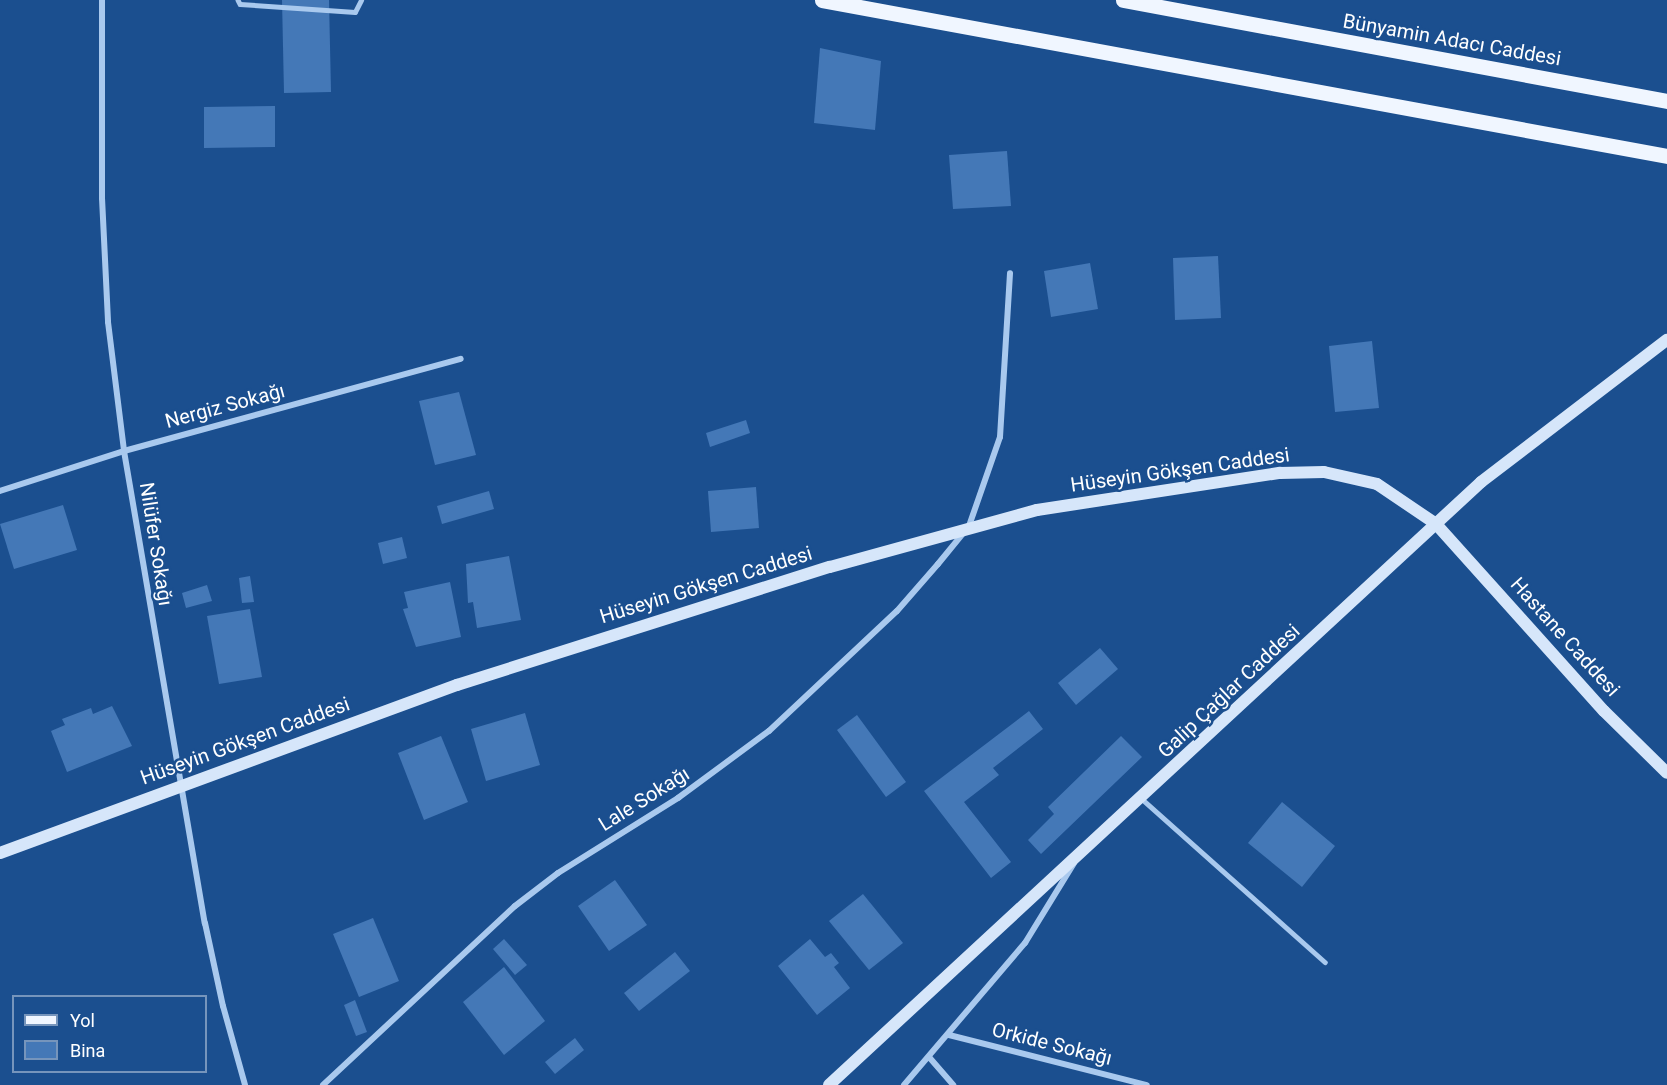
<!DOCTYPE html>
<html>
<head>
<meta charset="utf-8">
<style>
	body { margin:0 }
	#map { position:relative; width:1667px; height:1085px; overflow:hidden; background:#1b4f8f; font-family:Roboto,sans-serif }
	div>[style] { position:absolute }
	.building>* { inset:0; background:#4478b7 }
	.lane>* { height:4.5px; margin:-2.25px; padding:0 2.25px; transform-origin:2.25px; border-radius:2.25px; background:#a9c9ee }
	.street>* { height:6px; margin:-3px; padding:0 3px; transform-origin:3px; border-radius:3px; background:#a9c9ee }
	.secondary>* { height:12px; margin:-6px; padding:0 6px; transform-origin:6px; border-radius:6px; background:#d6e6fa }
	.primary>* { height:15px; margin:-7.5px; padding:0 7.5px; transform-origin:7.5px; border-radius:7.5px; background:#f0f6ff }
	span { translate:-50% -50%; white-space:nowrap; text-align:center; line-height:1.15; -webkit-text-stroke:5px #1b4f8f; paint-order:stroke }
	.street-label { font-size:20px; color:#fff }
	.legend { position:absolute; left:12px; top:995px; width:195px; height:78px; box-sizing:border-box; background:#1b4f8f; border:2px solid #7695bc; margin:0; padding:8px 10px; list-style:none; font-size:18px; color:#fff }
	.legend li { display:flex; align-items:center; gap:12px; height:30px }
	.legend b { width:30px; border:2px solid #7695bc }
</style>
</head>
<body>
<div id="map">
	<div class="building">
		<i style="clip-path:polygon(282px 0,329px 0,331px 92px,284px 93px)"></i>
		<i style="clip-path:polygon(820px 48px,881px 61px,875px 130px,814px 123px)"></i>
		<i style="clip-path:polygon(275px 106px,275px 147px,204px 148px,204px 107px)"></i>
		<i style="clip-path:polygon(1007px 151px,1011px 206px,953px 209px,949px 155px)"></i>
		<i style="clip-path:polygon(1218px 256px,1221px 318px,1175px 320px,1173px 258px)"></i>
		<i style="clip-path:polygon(1090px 263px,1098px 309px,1051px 317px,1044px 271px)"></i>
		<i style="clip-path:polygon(1372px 341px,1379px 408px,1335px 412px,1329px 346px)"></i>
		<i style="clip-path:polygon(459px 392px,476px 455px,435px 465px,419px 401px)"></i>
		<i style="clip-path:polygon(746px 420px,750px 433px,710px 447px,706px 433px)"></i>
		<i style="clip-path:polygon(756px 487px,759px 528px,711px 532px,708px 491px)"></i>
		<i style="clip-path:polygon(489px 491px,494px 509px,442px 524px,437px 506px)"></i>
		<i style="clip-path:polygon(63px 505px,77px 550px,14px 569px,0 524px)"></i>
		<i style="clip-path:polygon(402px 537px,407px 558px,383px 564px,378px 543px)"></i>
		<i style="clip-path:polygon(509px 556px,521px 620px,477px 628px,473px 602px,468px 603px,466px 564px)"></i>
		<i style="clip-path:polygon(250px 576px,254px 602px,242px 603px,239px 578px)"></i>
		<i style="clip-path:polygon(450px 582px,461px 637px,416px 647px,403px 609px,408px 608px,404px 592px)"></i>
		<i style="clip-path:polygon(207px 585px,212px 601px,186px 608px,182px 593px)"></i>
		<i style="clip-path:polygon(250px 609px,262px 677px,219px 684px,207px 616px)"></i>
		<i style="clip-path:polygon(1100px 648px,1118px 669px,1076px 705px,1058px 683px)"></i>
		<i style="clip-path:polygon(112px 706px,132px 746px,67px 772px,51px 731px,65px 725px,62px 719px,91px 708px,93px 714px)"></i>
		<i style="clip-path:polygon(1029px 711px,1043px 729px,993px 768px,999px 775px,964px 802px,1011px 862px,991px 878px,924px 791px)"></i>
		<i style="clip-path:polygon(525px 713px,540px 765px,486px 781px,471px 729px)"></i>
		<i style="clip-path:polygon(857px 715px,906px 782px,886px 797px,837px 730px)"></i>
		<i style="clip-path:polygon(441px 736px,468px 802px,424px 820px,398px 753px)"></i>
		<i style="clip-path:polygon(1121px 736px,1142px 757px,1041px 854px,1028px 840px,1054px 814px,1048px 807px)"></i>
		<i style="clip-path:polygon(1282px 802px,1335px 846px,1302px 887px,1248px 843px)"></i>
		<i style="clip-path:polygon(615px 880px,647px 925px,609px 951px,578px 906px)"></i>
		<i style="clip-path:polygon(863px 894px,903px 943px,869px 970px,829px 921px)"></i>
		<i style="clip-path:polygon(373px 918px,399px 981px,359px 997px,333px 934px)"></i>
		<i style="clip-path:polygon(504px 939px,527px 965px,515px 975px,493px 949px)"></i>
		<i style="clip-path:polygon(810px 939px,825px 957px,831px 953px,839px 963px,834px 967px,850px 988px,817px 1015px,778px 966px)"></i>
		<i style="clip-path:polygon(675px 952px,690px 971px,639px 1011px,624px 993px)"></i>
		<i style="clip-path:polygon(504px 967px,545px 1021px,504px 1055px,463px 1002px)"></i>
		<i style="clip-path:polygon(355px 1000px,367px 1032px,356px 1036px,344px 1005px)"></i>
		<i style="clip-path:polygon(575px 1038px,584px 1050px,555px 1074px,545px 1062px)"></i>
	</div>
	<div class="lane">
		<i style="left:238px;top:0;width:4px;rotate:63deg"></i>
		<i style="left:240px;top:4px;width:115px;rotate:4deg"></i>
		<i style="left:355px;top:12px;width:13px;rotate:-63deg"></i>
		<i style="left:1142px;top:799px;width:245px;rotate:41.7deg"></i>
	</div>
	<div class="street">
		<i style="left:102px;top:0;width:198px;rotate:90deg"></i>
		<i style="left:102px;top:198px;width:124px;rotate:87.2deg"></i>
		<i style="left:108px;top:322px;width:130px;rotate:82.9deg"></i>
		<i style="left:124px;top:451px;width:479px;rotate:80.3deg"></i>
		<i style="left:205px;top:923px;width:85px;rotate:77.8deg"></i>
		<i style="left:223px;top:1006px;width:82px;rotate:74.4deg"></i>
		<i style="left:0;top:491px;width:130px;rotate:-17.9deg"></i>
		<i style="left:124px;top:451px;width:349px;rotate:-15.3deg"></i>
		<i style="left:949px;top:1035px;width:204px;rotate:14.2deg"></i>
		<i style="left:929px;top:1057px;width:37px;rotate:49deg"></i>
		<i style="left:323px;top:1085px;width:262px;rotate:-43deg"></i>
		<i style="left:515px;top:906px;width:54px;rotate:-37.5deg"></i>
		<i style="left:558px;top:873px;width:142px;rotate:-32deg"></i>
		<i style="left:678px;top:798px;width:113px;rotate:-36.4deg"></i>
		<i style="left:769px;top:731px;width:175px;rotate:-43.2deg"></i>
		<i style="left:897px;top:611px;width:62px;rotate:-48.9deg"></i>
		<i style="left:938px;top:564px;width:49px;rotate:-50.8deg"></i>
		<i style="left:969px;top:526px;width:94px;rotate:-70.8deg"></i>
		<i style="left:1000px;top:437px;width:164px;rotate:-86.5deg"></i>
		<i style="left:904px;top:1085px;width:187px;rotate:-49.6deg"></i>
		<i style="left:1025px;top:943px;width:94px;rotate:-58.5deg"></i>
	</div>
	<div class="secondary">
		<i style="left:0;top:853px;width:487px;rotate:-20.2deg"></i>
		<i style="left:457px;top:685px;width:391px;rotate:-17.6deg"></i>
		<i style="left:830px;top:567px;width:215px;rotate:-15.4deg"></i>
		<i style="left:1037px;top:510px;width:246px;rotate:-8.7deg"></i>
		<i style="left:1280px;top:473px;width:44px;rotate:-1.3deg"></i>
		<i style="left:1324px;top:472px;width:54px;rotate:12.8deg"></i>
		<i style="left:1377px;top:484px;width:71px;rotate:34.1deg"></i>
		<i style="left:1436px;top:524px;width:251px;rotate:48.1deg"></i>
		<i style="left:1604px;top:711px;width:88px;rotate:44.5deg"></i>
		<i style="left:829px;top:1085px;width:888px;rotate:-42.76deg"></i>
		<i style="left:1481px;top:482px;width:234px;rotate:-37.4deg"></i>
	</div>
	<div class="primary">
		<i style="left:822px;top:0;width:859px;rotate:10.46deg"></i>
		<i style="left:1123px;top:0;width:553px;rotate:10.52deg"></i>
	</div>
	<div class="street-label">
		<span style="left:1452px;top:40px;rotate:10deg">Bünyamin Adacı Caddesi</span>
		<span style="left:225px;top:406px;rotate:-15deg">Nergiz Sokağı</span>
		<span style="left:1180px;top:470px;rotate:-8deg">Hüseyin Gökşen Caddesi</span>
		<span style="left:156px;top:544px;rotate:81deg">Nilüfer Sokağı</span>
		<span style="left:706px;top:585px;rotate:-17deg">Hüseyin Gökşen Caddesi</span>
		<span style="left:1565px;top:637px;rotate:48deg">Hastane Caddesi</span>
		<span style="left:1229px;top:691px;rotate:-43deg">Galip Çağlar Caddesi</span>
		<span style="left:245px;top:741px;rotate:-20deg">Hüseyin Gökşen Caddesi</span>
		<span style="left:644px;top:799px;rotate:-32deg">Lale Sokağı</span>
		<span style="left:1052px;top:1044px;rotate:14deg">Orkide Sokağı</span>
	</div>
	<ul class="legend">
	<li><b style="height:8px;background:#f0f6ff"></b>Yol</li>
	<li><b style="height:16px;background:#4478b7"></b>Bina</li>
	</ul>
</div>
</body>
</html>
